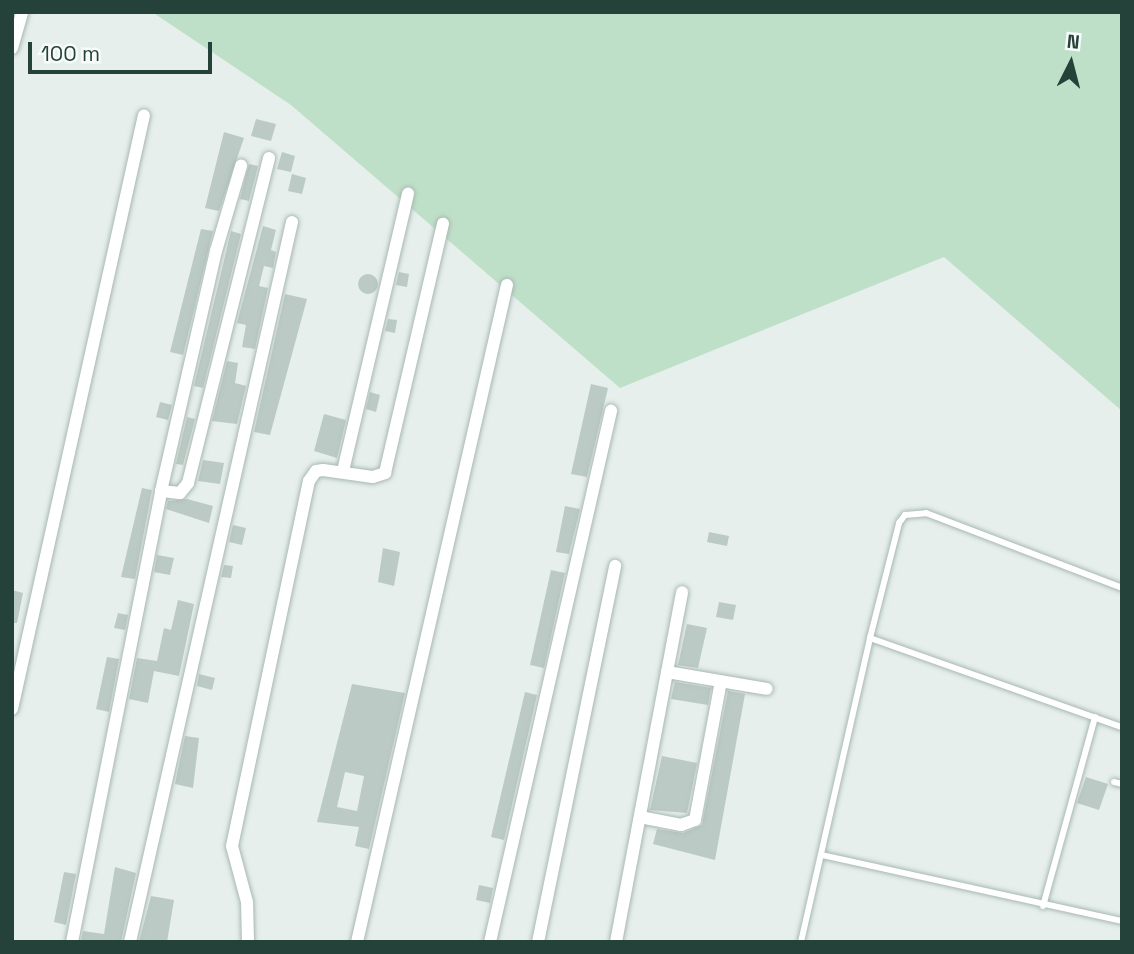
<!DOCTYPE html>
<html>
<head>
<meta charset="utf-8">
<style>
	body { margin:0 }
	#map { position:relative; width:1134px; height:954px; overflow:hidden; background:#e6efeb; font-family:"Space Grotesk",sans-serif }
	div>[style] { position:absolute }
	.green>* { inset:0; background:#bfe0c8 }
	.building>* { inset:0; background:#bbcac4 }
	.round { border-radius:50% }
	.roads { filter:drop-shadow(0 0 2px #a8b8b2) drop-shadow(0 0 2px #a8b8b2) }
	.service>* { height:6px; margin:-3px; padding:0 3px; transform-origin:3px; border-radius:3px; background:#fff }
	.minor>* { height:12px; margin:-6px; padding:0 6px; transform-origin:6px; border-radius:6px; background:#fff }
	span { translate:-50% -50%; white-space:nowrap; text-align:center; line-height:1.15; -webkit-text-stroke:5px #f7fbf9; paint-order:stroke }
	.frame { position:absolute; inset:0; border:14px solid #24423a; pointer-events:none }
	.north { position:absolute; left:1036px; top:28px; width:70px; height:70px; -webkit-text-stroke:5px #f7fbf9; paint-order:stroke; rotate:6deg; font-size:19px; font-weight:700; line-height:28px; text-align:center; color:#24423a }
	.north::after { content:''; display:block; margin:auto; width:24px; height:32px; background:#24423a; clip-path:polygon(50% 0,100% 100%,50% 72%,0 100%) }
	.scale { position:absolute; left:28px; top:42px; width:184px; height:32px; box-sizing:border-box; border:4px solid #24423a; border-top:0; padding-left:9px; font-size:21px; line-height:24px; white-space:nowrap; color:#24423a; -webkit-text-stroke:5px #f7fbf9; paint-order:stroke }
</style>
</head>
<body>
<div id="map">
	<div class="green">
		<i style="clip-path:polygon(152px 12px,1122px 12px,1122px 411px,944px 257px,620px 388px,291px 105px)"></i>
	</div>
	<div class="building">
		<i style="clip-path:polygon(256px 119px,276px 124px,271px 141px,251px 136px)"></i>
		<i style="clip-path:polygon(224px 132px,244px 138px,219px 211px,205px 208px)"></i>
		<i style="clip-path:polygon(282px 152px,295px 156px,291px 172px,277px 169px)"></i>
		<i style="clip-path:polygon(249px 164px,258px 166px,249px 201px,240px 199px)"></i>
		<i style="clip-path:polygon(292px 174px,306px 178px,302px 194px,288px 191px)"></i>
		<i style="clip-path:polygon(263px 226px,276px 230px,271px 250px,276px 252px,273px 268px,264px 266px,259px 286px,268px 288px,255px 349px,242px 347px,246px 325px,237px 323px)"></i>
		<i style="clip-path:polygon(201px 229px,213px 231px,183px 355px,170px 352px)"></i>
		<i style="clip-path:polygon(231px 231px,241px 234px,203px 388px,194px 386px)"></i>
		<i style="clip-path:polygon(399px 272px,409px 274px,407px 287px,396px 285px)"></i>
		<i class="round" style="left:358px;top:274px;width:20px;height:20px"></i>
		<i style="clip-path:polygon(285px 294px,307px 299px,270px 435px,254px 432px)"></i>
		<i style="clip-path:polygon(388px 319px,397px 320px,395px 333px,385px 331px)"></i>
		<i style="clip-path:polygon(227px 361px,238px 363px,235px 383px,246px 386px,237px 424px,212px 421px)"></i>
		<i style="clip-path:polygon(591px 384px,608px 388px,587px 477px,571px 474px)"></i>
		<i style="clip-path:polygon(370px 392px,380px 395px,376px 412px,366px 409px)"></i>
		<i style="clip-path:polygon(160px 402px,172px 405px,168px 420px,156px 417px)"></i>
		<i style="clip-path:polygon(324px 414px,346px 420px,337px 458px,314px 451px)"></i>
		<i style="clip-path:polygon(187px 417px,195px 419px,183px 465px,176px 464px)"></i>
		<i style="clip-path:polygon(203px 460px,224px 463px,220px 484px,198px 481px)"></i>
		<i style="clip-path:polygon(142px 488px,152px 490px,135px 579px,121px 577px)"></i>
		<i style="clip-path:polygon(187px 499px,213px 506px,209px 523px,166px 509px,168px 501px)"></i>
		<i style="clip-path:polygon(565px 506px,580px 509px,569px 554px,556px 552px)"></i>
		<i style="clip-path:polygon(233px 525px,246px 528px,242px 545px,229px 542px)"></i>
		<i style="clip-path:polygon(709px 532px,729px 536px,727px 546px,707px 542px)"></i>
		<i style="clip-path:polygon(383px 548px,400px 552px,394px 586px,378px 582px)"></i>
		<i style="clip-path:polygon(157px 555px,174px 558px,170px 575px,154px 572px)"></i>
		<i style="clip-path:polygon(224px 565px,233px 566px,231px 578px,221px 577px)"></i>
		<i style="clip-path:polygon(551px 570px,565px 573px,544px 668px,530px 665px)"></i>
		<i style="clip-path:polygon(12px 590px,23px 593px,17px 623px,12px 623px)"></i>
		<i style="clip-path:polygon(178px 600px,194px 604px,179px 676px,154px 671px,148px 703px,129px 699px,137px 658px,157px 661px,164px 628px,171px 630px)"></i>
		<i style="clip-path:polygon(719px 602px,736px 605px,733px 620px,716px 617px)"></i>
		<i style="clip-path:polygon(118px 613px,128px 615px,125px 630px,114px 628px)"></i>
		<i style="clip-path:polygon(687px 624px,707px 628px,698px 668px,678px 665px)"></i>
		<i style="clip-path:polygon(107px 657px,119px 659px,109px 712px,96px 709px)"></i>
		<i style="clip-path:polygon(199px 674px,215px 678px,212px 690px,197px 686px)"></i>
		<i style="clip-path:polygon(675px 682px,711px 688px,708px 705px,671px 699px)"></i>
		<i style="clip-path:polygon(evenodd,352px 684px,405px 693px,369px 849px,355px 846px,359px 827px,317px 822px,352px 684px,345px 772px,364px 776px,357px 811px,337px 807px,345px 772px)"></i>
		<i style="clip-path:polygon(728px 691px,745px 694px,715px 860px,653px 844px,657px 829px,683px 833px,702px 825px)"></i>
		<i style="clip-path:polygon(525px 692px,537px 695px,504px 840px,491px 837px)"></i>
		<i style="clip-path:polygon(185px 736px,199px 738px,193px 788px,175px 784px)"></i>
		<i style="clip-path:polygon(662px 756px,697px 763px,687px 813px,650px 810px)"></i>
		<i style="clip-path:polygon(1086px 777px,1108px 784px,1099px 810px,1077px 803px)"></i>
		<i style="clip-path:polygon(115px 867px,136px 873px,121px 942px,81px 942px,83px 931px,104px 934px)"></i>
		<i style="clip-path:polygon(64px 872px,76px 874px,66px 925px,54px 922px)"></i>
		<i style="clip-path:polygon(479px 885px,493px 888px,490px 903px,476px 900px)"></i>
		<i style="clip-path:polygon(151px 896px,174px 900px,167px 942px,139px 942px)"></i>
	</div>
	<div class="roads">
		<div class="service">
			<i style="left:870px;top:638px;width:267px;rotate:19.5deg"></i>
			<i style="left:1114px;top:782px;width:8px;rotate:14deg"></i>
			<i style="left:822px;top:855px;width:307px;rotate:12.4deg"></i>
			<i style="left:1043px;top:906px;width:196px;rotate:-74.6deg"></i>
			<i style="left:801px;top:942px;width:312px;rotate:-77.2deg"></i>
			<i style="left:870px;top:638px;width:119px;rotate:-75.8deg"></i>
			<i style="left:899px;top:523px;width:10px;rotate:-53deg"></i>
			<i style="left:905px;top:515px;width:21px;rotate:-5deg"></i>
			<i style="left:926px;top:513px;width:210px;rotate:20.9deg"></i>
		</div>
		<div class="minor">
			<i style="left:12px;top:48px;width:37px;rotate:-74deg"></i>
			<i style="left:343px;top:471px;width:285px;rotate:-76.8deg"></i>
			<i style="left:161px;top:491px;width:19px;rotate:6deg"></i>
			<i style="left:180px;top:493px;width:13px;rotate:-51deg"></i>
			<i style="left:188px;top:483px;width:335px;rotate:-76deg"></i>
			<i style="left:667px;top:672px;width:101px;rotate:9.6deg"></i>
			<i style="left:12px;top:709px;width:608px;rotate:-77.47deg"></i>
			<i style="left:640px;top:817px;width:42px;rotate:11deg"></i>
			<i style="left:681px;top:825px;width:15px;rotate:-20deg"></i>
			<i style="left:695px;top:820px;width:141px;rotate:-79.4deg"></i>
			<i style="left:72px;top:942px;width:460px;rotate:-78.8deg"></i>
			<i style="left:161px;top:491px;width:246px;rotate:-77.1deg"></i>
			<i style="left:216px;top:251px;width:89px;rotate:-73.6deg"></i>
			<i style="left:130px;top:942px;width:738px;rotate:-77.32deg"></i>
			<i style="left:248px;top:942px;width:40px;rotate:-91.4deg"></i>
			<i style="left:247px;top:902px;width:58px;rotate:-105deg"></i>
			<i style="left:232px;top:846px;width:373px;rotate:-78.1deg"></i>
			<i style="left:309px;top:481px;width:12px;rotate:-55deg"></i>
			<i style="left:316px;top:471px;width:7px;rotate:-8deg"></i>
			<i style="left:323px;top:470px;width:50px;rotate:8deg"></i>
			<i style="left:373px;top:477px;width:13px;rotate:-18deg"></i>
			<i style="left:385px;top:473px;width:256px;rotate:-76.9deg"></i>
			<i style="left:357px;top:942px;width:674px;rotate:-77.14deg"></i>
			<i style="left:490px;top:942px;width:545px;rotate:-77.16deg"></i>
			<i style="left:538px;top:942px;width:384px;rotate:-78.4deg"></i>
			<i style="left:616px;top:942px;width:356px;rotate:-79.3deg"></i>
		</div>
	</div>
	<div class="frame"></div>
	<div class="north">N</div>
	<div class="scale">100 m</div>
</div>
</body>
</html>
